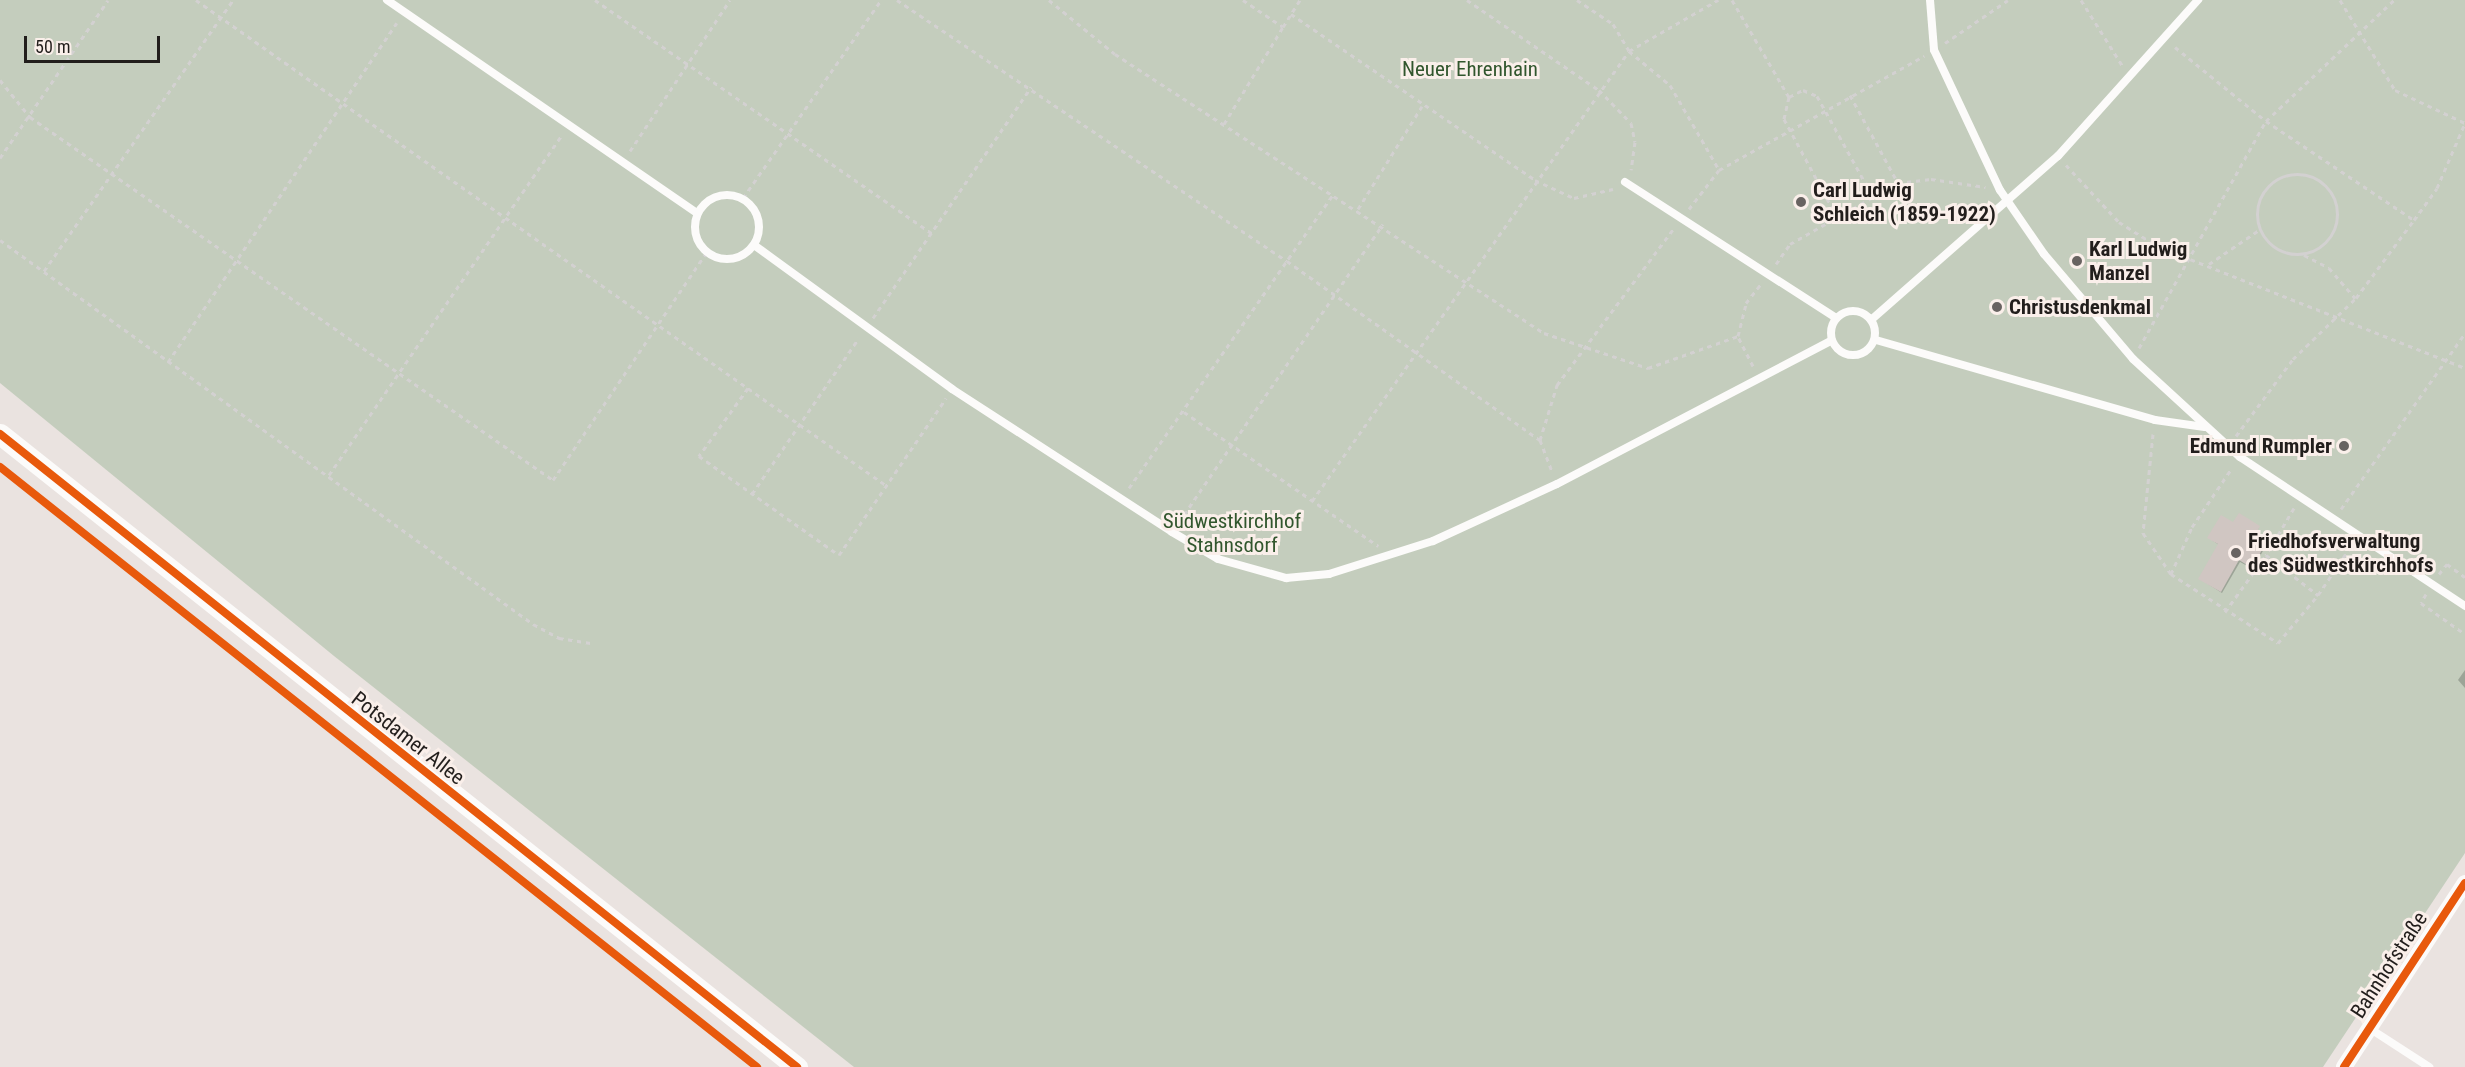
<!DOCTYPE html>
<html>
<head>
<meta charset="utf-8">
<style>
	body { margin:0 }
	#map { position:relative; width:2465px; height:1067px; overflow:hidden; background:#eae3e0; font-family:"Roboto Condensed",sans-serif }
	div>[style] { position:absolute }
	.green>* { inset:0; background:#c4cdbd }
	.shadow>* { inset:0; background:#0003 }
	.building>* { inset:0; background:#d0c6c2 }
	.path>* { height:3px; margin-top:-1.5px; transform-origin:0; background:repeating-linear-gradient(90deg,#d3d1d1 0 4.5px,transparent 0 9px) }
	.path>.ring { margin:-1.5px; padding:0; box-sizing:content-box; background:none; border:3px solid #d3d1d1; border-radius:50% }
	.service>* { height:8px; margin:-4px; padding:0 4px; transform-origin:4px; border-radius:4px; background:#fcfbfa }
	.service>.ring { margin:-4px; padding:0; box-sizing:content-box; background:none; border:8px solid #fcfbfa; border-radius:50% }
	.minor>* { height:16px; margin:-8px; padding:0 8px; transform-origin:8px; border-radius:8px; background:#fcfbfa }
	.tertiary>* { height:21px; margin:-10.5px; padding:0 10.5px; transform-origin:10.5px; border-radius:10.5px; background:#fcfbfa }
	.cycleway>* { height:8px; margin:-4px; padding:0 4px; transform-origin:4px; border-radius:4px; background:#e8590c }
	.dots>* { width:16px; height:16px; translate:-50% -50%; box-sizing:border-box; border:3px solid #faefea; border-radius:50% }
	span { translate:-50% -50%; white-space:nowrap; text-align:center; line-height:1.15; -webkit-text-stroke:6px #faefea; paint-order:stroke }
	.park-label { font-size:21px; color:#31562d }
	.poi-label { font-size:21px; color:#221e1c; font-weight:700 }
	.left { translate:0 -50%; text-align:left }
	.right { translate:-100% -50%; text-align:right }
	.street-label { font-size:21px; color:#221e1c }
	.scale { position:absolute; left:24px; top:36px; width:136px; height:27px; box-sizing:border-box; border:3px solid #221e1c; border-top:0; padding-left:8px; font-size:18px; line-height:21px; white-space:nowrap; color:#221e1c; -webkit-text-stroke:4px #faefea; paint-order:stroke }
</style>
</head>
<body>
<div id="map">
	<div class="green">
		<i style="clip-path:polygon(0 0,2465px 0,2465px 853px,2323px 1067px,854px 1067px,334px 656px,0 383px)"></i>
	</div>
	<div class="shadow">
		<i style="clip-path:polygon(2234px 524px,2259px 527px,2253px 542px,2264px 549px,2253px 569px,2240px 562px,2222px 593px,2200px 579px,2219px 545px,2209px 538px)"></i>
		<i style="clip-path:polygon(2465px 670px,2465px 688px,2458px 680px)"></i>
	</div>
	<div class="building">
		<i style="clip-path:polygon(2239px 513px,2260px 526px,2253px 540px,2264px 546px,2252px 568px,2239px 560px,2221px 592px,2198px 579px,2218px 544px,2207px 538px,2221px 515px,2233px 522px)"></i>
	</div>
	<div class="path">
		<i style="left:196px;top:0;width:845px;rotate:35.12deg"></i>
		<i style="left:595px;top:0;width:410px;rotate:34.7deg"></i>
		<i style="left:897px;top:0;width:469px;rotate:33.8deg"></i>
		<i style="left:1287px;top:261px;width:310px;rotate:35.3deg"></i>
		<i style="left:1540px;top:440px;width:34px;rotate:69deg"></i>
		<i style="left:1049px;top:0;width:85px;rotate:39.3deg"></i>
		<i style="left:1115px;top:54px;width:512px;rotate:33.04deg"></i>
		<i style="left:1544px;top:333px;width:110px;rotate:18.6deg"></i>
		<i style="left:1648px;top:368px;width:96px;rotate:-19.6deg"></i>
		<i style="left:1243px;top:0;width:48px;rotate:34deg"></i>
		<i style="left:1283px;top:27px;width:32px;rotate:-58deg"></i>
		<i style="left:1467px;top:0;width:160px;rotate:34.3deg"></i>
		<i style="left:1599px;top:90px;width:46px;rotate:45.9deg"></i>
		<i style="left:1631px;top:123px;width:19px;rotate:78deg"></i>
		<i style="left:1635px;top:142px;width:28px;rotate:98deg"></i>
		<i style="left:1577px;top:0;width:43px;rotate:33.7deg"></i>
		<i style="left:1613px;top:24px;width:31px;rotate:59deg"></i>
		<i style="left:1629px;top:51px;width:53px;rotate:39.7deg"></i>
		<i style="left:1670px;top:85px;width:98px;rotate:60deg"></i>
		<i style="left:1732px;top:0;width:113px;rotate:59.6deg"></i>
		<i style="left:1789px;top:97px;width:16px;rotate:-27deg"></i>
		<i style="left:1803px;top:90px;width:15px;rotate:23deg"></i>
		<i style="left:1817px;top:96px;width:115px;rotate:61deg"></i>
		<i style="left:2081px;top:0;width:77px;rotate:57.8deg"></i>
		<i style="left:2340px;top:0;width:105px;rotate:58.6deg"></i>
		<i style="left:2395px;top:90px;width:77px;rotate:25.2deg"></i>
		<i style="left:1291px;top:14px;width:295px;rotate:34.2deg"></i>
		<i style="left:1535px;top:180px;width:43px;rotate:24.8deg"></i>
		<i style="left:1574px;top:198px;width:40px;rotate:-13deg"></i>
		<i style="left:1945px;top:43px;width:76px;rotate:-34.3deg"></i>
		<i style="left:2175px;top:47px;width:117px;rotate:39.1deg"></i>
		<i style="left:2266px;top:121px;width:178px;rotate:33.8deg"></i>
		<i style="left:0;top:80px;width:48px;rotate:51deg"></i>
		<i style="left:30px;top:117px;width:637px;rotate:34.76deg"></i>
		<i style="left:553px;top:480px;width:275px;rotate:-56deg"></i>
		<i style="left:1850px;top:95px;width:100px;rotate:61.4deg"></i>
		<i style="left:1789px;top:97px;width:23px;rotate:103deg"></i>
		<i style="left:1784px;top:119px;width:109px;rotate:61.6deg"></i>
		<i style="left:1224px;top:124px;width:114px;rotate:-58.7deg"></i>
		<i style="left:630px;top:151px;width:181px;rotate:-56.5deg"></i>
		<i style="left:0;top:158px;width:191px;rotate:-55.6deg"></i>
		<i style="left:2066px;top:165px;width:78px;rotate:47.1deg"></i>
		<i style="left:2119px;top:222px;width:45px;rotate:32.3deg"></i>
		<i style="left:2157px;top:246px;width:331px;rotate:21.6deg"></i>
		<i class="ring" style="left:2257px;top:174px;width:77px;height:77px"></i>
		<i style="left:743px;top:198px;width:241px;rotate:-55.1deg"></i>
		<i style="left:1358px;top:209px;width:121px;rotate:-58.1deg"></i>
		<i style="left:1689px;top:209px;width:49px;rotate:-52.4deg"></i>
		<i style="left:1719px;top:170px;width:235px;rotate:-29.1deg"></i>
		<i style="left:0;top:240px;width:657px;rotate:35.77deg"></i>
		<i style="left:533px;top:624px;width:30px;rotate:28deg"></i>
		<i style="left:559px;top:638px;width:32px;rotate:9deg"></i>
		<i style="left:2304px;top:255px;width:28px;rotate:27deg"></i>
		<i style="left:2329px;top:268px;width:40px;rotate:49deg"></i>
		<i style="left:1776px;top:264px;width:24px;rotate:-55deg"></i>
		<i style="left:1790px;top:244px;width:124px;rotate:-29.5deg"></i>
		<i style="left:1898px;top:183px;width:33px;rotate:-7deg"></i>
		<i style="left:1931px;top:179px;width:55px;rotate:8.4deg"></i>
		<i style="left:2209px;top:264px;width:60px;rotate:-34.2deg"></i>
		<i style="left:44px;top:271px;width:330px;rotate:-55.1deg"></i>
		<i style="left:873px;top:318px;width:280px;rotate:-55.6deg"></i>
		<i style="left:2139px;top:348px;width:260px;rotate:-60.8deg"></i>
		<i style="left:2266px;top:121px;width:176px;rotate:-43.4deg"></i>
		<i style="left:168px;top:362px;width:409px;rotate:-56deg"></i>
		<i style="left:1753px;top:366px;width:34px;rotate:-117deg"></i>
		<i style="left:1738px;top:336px;width:34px;rotate:-76deg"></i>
		<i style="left:1746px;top:303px;width:24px;rotate:-52deg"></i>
		<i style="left:748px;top:388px;width:84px;rotate:125.8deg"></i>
		<i style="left:699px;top:456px;width:171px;rotate:35.3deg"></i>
		<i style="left:839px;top:555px;width:190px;rotate:-55.7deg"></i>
		<i style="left:1184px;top:412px;width:236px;rotate:34.6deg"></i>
		<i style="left:2153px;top:434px;width:100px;rotate:95.8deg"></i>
		<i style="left:2143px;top:533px;width:50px;rotate:55.7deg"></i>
		<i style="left:2171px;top:574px;width:127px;rotate:32.8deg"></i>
		<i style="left:2278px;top:643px;width:62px;rotate:-50.2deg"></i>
		<i style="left:2236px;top:436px;width:96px;rotate:-53.5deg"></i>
		<i style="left:2293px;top:359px;width:88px;rotate:-44.1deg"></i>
		<i style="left:2356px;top:298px;width:97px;rotate:-53.4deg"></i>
		<i style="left:2414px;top:220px;width:39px;rotate:-54deg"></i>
		<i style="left:2437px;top:188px;width:71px;rotate:-66.7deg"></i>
		<i style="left:1540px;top:440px;width:58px;rotate:-72.8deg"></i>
		<i style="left:1557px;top:385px;width:196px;rotate:-53.3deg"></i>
		<i style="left:329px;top:475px;width:412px;rotate:-55.6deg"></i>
		<i style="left:1129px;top:488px;width:358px;rotate:-55.2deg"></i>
		<i style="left:752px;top:494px;width:189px;rotate:-55.6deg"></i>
		<i style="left:1312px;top:501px;width:550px;rotate:-54.84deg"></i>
		<i style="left:1629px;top:51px;width:103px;rotate:-29.8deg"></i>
		<i style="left:2294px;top:508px;width:55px;rotate:120.8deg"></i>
		<i style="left:2266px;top:555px;width:66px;rotate:37.6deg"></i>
		<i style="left:2318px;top:595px;width:59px;rotate:-56deg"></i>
		<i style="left:2341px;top:509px;width:215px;rotate:-54.8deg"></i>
		<i style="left:1179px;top:522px;width:361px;rotate:-55.6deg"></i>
		<i style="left:2171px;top:574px;width:51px;rotate:-65.9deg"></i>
		<i style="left:2192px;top:527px;width:71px;rotate:-55.9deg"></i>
		<i style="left:2439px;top:574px;width:13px;rotate:-51deg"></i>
		<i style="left:2447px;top:564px;width:22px;rotate:36deg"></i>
		<i style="left:2426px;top:594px;width:10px;rotate:119deg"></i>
		<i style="left:2421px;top:603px;width:54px;rotate:35.2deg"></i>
		<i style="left:2225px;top:612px;width:70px;rotate:-54.3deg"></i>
	</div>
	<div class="service">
		<i style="left:387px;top:0;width:376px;rotate:34.5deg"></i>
		<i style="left:1930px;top:0;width:50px;rotate:85.4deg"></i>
		<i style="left:1934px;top:50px;width:155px;rotate:64.8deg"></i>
		<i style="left:2000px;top:190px;width:78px;rotate:55.5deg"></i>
		<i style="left:2044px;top:254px;width:138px;rotate:49.7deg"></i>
		<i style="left:2133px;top:359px;width:145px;rotate:42.5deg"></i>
		<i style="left:2240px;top:457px;width:270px;rotate:33.5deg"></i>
		<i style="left:1625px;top:182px;width:251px;rotate:32.8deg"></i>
		<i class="ring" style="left:695px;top:195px;width:56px;height:56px"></i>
		<i style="left:754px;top:245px;width:245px;rotate:36deg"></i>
		<i style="left:952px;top:389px;width:262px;rotate:33deg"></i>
		<i style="left:1172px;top:532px;width:53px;rotate:30.4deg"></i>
		<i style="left:1218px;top:559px;width:71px;rotate:15.6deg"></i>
		<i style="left:1286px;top:578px;width:43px;rotate:-5.3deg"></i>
		<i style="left:1329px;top:574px;width:109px;rotate:-17.6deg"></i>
		<i style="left:1433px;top:541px;width:136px;rotate:-24.7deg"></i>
		<i style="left:1557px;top:484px;width:309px;rotate:-27.6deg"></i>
		<i class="ring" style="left:1831px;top:311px;width:36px;height:36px"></i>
		<i style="left:1871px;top:320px;width:249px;rotate:-41.3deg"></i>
		<i style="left:2058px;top:156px;width:210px;rotate:-48.1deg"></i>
		<i style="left:1876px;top:340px;width:290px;rotate:16deg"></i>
		<i style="left:2155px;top:420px;width:50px;rotate:8deg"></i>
		<i style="left:2369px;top:1028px;width:72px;rotate:33deg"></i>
	</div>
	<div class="minor">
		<i style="left:2344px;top:1067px;width:220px;rotate:-56.7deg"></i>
	</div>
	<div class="tertiary">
		<i style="left:0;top:434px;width:1018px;rotate:38.46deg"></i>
	</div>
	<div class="cycleway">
		<i style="left:0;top:434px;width:1018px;rotate:38.46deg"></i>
		<i style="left:0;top:467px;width:966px;rotate:38.4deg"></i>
		<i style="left:2344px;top:1067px;width:220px;rotate:-56.7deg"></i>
	</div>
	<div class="dots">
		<i style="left:1801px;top:202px;background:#686361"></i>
		<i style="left:2077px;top:261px;background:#686361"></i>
		<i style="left:1997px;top:307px;background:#686361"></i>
		<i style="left:2344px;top:446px;background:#686361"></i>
		<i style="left:2236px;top:553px;background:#686361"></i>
	</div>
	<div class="park-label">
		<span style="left:1470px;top:69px">Neuer Ehrenhain</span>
		<span style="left:1232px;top:533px">Südwestkirchhof<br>Stahnsdorf</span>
	</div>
	<div class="poi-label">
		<span class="left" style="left:1813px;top:202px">Carl Ludwig<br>Schleich (1859-1922)</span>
		<span class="left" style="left:2089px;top:261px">Karl Ludwig<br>Manzel</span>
		<span class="left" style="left:2009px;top:307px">Christusdenkmal</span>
		<span class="right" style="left:2332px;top:446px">Edmund Rumpler</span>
		<span class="left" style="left:2248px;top:553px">Friedhofsverwaltung<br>des Südwestkirchhofs</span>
	</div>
	<div class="street-label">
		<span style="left:408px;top:738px;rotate:38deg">Potsdamer Allee</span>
		<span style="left:2389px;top:965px;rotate:-57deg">Bahnhofstraße</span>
	</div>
	<div class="scale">50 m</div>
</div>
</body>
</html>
